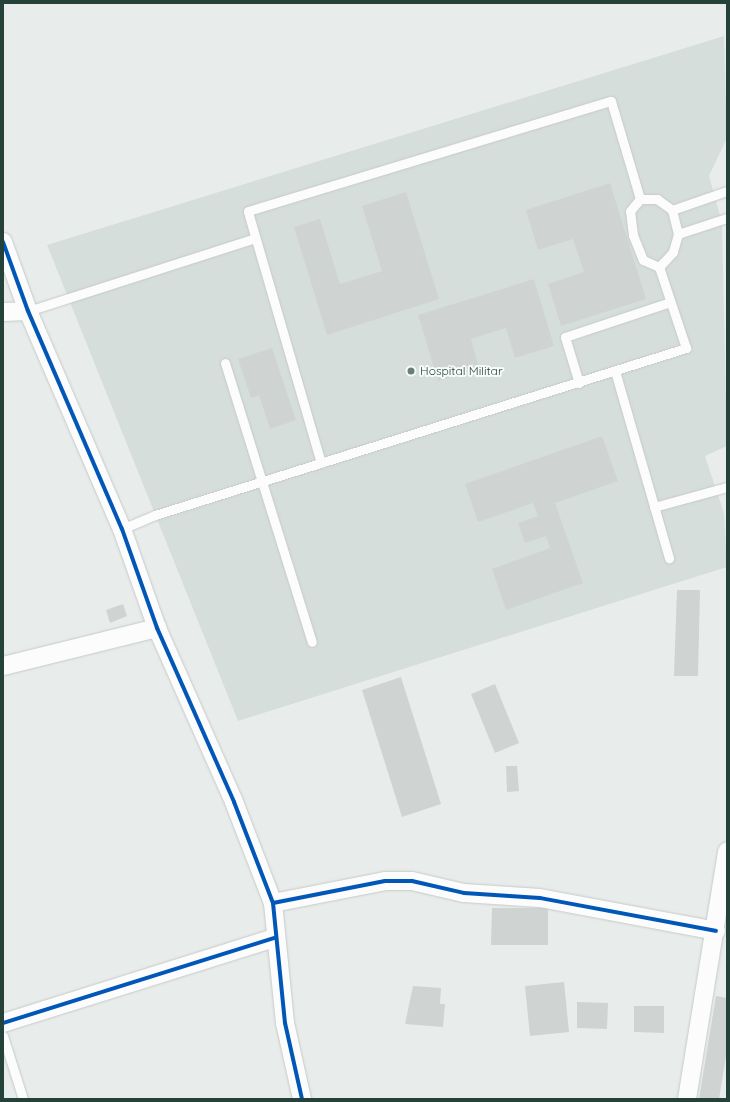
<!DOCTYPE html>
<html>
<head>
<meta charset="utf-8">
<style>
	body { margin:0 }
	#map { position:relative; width:730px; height:1102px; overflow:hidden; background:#e8edeb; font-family:Quicksand,sans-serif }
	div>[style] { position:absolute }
	.built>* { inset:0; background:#d6dedb }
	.building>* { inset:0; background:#cfd4d2 }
	.roads { filter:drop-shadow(0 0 1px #c5cac8) drop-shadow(0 0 1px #c5cac8) }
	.service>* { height:9px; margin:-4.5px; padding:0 4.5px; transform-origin:4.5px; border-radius:4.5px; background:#fcfcfc }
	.minor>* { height:18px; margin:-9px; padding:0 9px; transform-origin:9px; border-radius:9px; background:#fcfcfc }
	.cycleway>* { height:4px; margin:-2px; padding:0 2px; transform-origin:2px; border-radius:2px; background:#0057b8 }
	.dots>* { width:11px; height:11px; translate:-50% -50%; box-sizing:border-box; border:2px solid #f7fbf9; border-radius:50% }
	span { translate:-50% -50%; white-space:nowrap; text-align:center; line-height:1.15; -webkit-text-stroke:4px #f7fbf9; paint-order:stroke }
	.poi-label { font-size:12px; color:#24423a }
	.left { translate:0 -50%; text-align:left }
	.frame { position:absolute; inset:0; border:4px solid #24423a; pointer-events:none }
</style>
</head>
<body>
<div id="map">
	<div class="built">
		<i style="clip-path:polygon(724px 36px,727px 138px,709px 176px,722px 223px,727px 446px,705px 456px,724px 513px,727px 567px,238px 721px,47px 245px)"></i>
	</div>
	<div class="building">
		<i style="clip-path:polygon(610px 183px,646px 299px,561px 326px,548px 284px,584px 272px,573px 239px,538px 250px,526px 210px)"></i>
		<i style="clip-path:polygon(406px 192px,439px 299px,327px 335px,294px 227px,320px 219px,340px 284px,382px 271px,362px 206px)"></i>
		<i style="clip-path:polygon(534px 279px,554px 346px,515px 358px,506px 328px,471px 339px,479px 368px,438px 381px,418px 315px)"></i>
		<i style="clip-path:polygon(272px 348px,296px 420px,270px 429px,259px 395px,251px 398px,238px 359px)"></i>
		<i style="clip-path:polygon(602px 436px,618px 481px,555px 503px,583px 583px,506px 610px,492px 569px,550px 548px,546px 536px,525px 543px,518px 523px,538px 516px,533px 503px,478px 522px,465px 484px)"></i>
		<i style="clip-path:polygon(677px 590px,700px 590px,698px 676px,674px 676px)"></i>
		<i style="clip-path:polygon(123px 604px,127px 616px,110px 623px,106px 610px)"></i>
		<i style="clip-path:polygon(401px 677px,441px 804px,402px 817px,362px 690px)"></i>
		<i style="clip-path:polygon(495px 684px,519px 743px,495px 753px,471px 694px)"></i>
		<i style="clip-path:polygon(506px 766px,517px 766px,519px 791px,507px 792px)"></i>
		<i style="clip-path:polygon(492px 908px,548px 908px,548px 945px,491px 945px)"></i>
		<i style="clip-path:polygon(564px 982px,569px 1032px,530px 1036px,525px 986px)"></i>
		<i style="clip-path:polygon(413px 986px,441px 988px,440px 1004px,445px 1004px,443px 1027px,405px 1024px)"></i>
		<i style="clip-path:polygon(716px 996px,727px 998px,727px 1050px,719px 1099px,699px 1099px)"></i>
		<i style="clip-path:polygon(577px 1002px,608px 1003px,607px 1029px,577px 1028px)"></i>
		<i style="clip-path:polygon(634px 1006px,664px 1006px,664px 1033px,634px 1032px)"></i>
	</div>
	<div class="roads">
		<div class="service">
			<i style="left:672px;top:210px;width:58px;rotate:-19.1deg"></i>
			<i style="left:678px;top:234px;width:52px;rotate:-18.1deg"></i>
			<i style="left:28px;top:311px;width:238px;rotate:-17.8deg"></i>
			<i style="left:225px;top:363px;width:292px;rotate:72.7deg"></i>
			<i style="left:615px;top:371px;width:195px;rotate:73.9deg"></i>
			<i style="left:579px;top:383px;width:48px;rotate:-106.9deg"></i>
			<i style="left:565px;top:337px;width:111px;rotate:-18.4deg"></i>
			<i style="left:321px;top:463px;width:262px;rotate:-106.2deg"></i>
			<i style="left:248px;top:211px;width:379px;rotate:-16.9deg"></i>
			<i style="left:611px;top:101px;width:102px;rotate:73.5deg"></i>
			<i style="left:654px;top:507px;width:76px;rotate:-15.3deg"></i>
			<i style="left:122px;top:529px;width:36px;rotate:-23deg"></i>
			<i style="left:155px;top:515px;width:557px;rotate:-17.46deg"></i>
			<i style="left:686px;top:348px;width:85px;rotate:-108.4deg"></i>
			<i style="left:659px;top:267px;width:17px;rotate:-156deg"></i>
			<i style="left:643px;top:260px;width:27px;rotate:-112deg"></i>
			<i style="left:633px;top:235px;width:24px;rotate:-97deg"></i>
			<i style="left:630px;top:211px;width:16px;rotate:-50deg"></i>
			<i style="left:640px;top:199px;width:17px"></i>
			<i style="left:657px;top:199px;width:19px;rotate:36deg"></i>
			<i style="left:672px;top:210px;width:25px;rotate:76deg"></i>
			<i style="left:678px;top:234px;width:19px;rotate:106deg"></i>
			<i style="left:673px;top:252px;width:21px;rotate:133deg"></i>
			<i style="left:3px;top:1036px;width:66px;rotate:72.4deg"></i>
		</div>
		<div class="minor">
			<i style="left:3px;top:242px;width:73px;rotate:70.1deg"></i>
			<i style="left:28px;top:311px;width:237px;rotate:66.7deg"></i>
			<i style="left:122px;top:529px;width:105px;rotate:70.5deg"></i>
			<i style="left:157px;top:628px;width:190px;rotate:66.1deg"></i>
			<i style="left:234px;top:802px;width:108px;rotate:68.9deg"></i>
			<i style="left:273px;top:903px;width:121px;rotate:84.3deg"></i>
			<i style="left:285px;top:1023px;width:78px;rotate:77.4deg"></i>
			<i style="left:3px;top:312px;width:25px;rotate:-2deg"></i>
			<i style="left:3px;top:666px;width:159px;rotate:-13.9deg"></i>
			<i style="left:273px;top:903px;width:114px;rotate:-11.1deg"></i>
			<i style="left:385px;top:881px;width:27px"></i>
			<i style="left:412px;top:881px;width:53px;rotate:13deg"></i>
			<i style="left:464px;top:893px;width:76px;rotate:3.8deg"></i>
			<i style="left:540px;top:898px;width:179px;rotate:10.6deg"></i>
			<i style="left:3px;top:1023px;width:285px;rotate:-17.4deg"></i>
			<i style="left:687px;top:1099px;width:251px;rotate:-80.8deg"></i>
		</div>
	</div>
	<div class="cycleway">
		<i style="left:3px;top:242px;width:73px;rotate:70.1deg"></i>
		<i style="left:28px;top:311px;width:237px;rotate:66.7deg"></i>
		<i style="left:122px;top:529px;width:105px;rotate:70.5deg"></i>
		<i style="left:157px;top:628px;width:190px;rotate:66.1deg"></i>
		<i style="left:234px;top:802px;width:108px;rotate:68.9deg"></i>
		<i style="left:273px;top:903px;width:121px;rotate:84.3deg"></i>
		<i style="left:285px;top:1023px;width:78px;rotate:77.4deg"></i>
		<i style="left:273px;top:903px;width:114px;rotate:-11.1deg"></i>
		<i style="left:385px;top:881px;width:27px"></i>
		<i style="left:412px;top:881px;width:53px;rotate:13deg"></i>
		<i style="left:464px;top:893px;width:76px;rotate:3.8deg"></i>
		<i style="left:540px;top:898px;width:179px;rotate:10.6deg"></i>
		<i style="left:3px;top:1023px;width:285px;rotate:-17.4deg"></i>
	</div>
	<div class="dots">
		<i style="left:411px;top:371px;background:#697e78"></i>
	</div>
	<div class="poi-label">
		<span class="left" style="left:420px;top:371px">Hospital Militar</span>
	</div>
	<div class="frame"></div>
</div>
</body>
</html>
